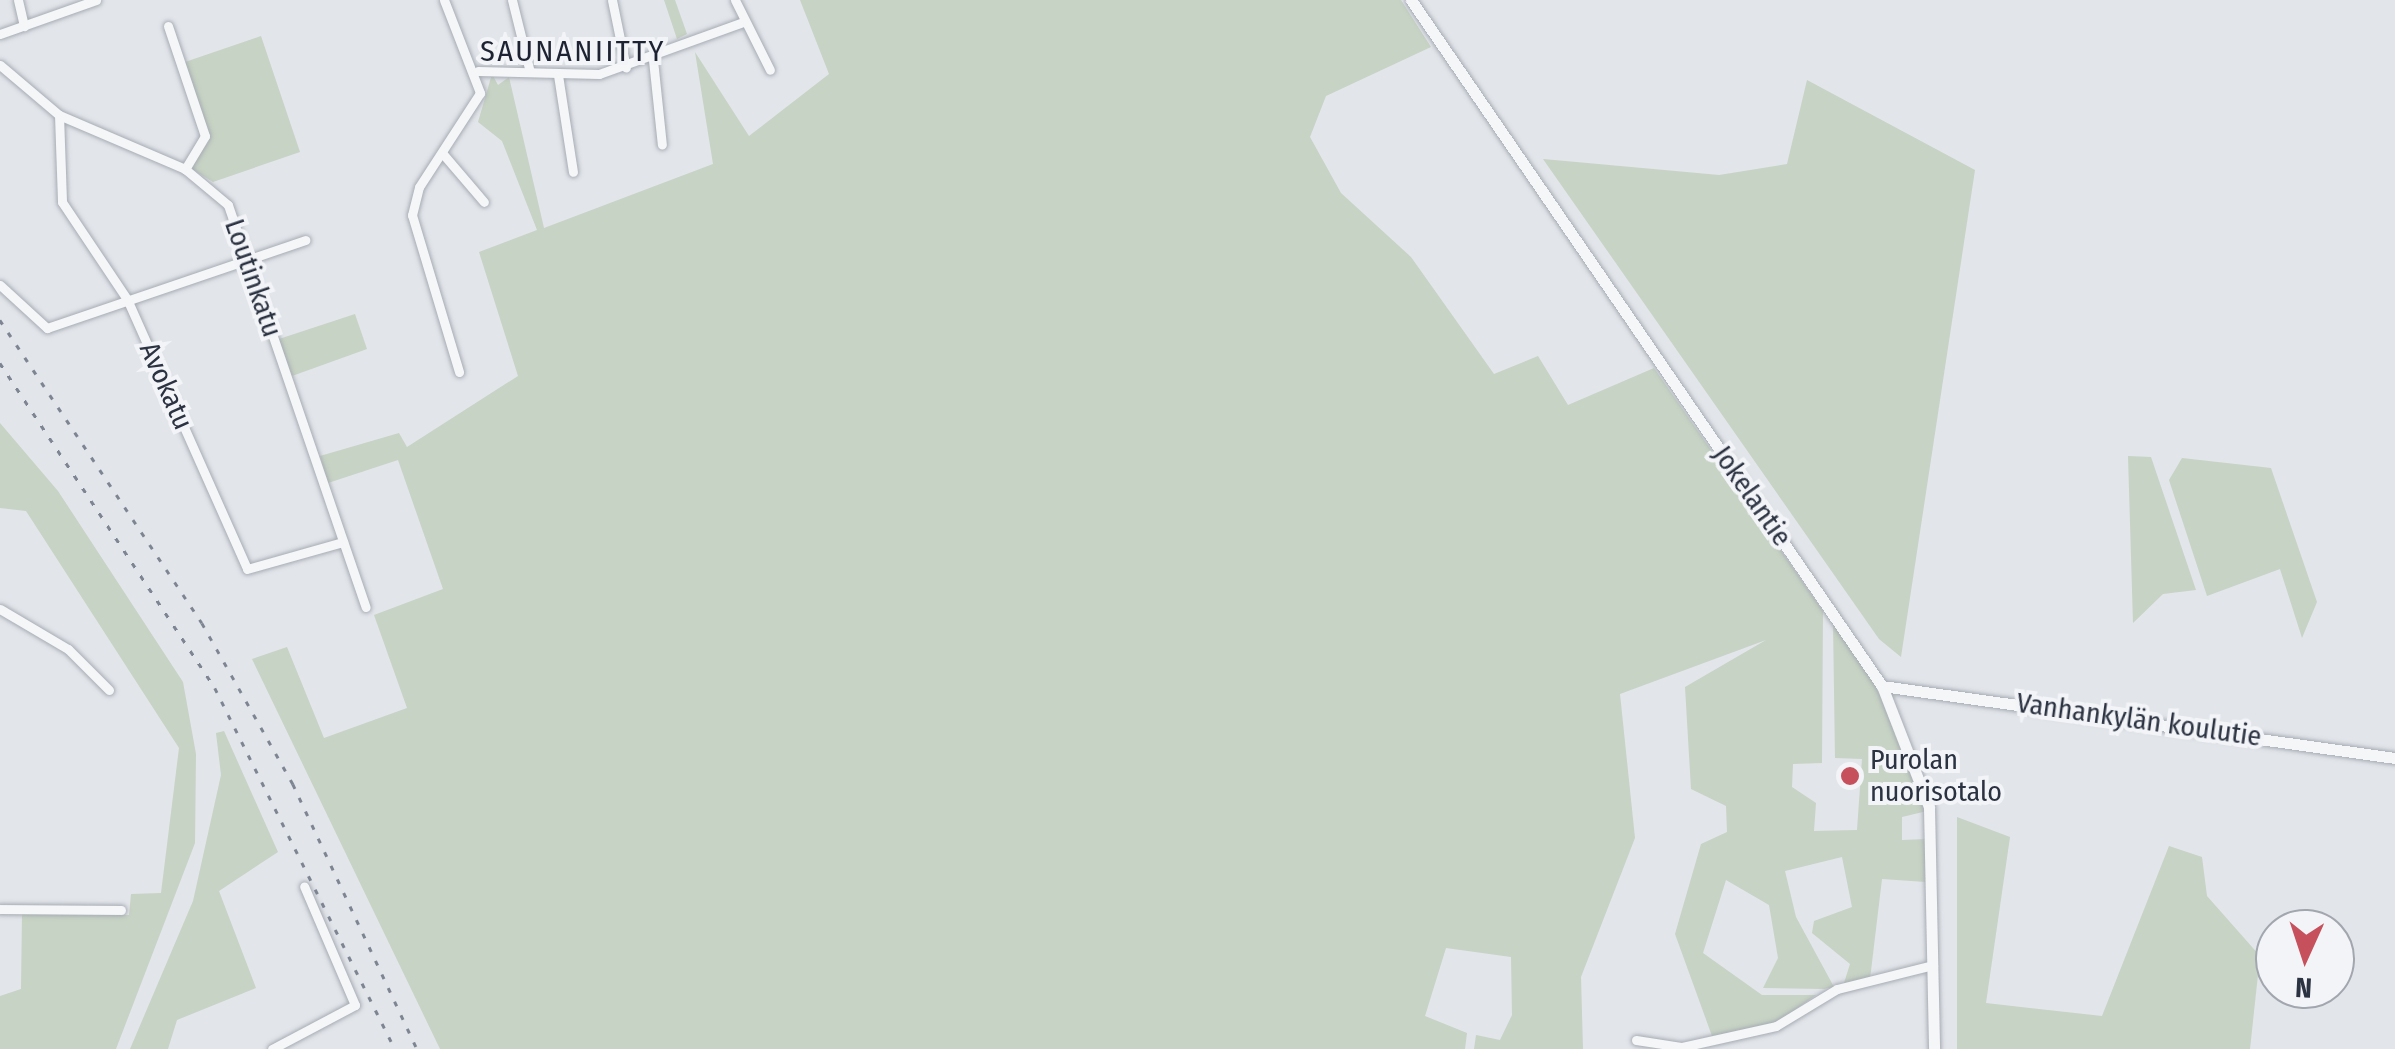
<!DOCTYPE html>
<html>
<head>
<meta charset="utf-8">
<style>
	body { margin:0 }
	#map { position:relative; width:2395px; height:1049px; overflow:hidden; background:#e2e5ea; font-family:"Fira Sans Condensed",sans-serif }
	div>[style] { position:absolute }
	.green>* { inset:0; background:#c7d3c4 }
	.roads { filter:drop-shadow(0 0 2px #a7acb4) drop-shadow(0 0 2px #a7acb4) }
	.minor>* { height:9px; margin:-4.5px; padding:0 4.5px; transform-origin:4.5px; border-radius:4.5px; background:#f5f6f8 }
	.tertiary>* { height:11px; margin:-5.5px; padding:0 5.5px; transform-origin:5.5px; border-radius:5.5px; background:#f5f6f8 }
	.rail>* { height:2.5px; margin-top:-1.25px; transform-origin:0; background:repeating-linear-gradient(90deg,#7d8492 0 5px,transparent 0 15px) }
	.dots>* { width:28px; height:28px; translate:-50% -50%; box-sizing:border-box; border:5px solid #f2f4f7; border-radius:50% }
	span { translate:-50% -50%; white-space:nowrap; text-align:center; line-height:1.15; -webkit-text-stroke:8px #f2f4f7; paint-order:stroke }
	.street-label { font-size:28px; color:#2b3241 }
	.poi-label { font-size:28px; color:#2b3241 }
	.left { translate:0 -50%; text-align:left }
	.neighbourhood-label { font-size:30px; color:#1d2332; letter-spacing:2.5px }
	.north { position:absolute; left:2255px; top:909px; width:100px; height:100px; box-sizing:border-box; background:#f2f4f7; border:2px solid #a2a6ae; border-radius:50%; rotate:183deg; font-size:28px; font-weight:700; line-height:40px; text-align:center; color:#2b3241 }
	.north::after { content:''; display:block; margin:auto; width:35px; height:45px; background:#c6505c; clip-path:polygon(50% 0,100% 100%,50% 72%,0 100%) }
</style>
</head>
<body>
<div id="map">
	<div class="green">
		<i style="clip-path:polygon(664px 0,675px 0,687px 34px,677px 39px)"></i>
		<i style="clip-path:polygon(800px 0,1401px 0,1431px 47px,1326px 96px,1310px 137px,1341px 193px,1411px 257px,1494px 374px,1538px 356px,1568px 405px,1654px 368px,1823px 611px,1822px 763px,1793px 764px,1792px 787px,1816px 803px,1814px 831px,1857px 830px,1862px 759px,1835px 758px,1833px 623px,1877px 684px,1927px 811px,1902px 817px,1902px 840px,1926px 839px,1926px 882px,1882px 879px,1870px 979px,1844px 983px,1850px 964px,1812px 933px,1814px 921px,1852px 907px,1842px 857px,1785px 871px,1796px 917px,1834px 987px,1824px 989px,1763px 988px,1778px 958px,1769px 905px,1726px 880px,1703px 953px,1762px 995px,1816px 995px,1775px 1024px,1712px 1036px,1675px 934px,1701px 844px,1727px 832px,1726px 806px,1691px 789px,1685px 687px,1766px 640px,1620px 694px,1635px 838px,1581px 977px,1583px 1049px,1474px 1049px,1476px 1035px,1500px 1040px,1512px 1015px,1511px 957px,1446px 948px,1425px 1016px,1467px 1033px,1465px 1049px,440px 1049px,252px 659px,287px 647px,324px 738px,407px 708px,374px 615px,443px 589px,398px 460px,328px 483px,320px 456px,399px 433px,407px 447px,518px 376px,479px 252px,537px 230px,502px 141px,478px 122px,492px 74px,498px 85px,509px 77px,544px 228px,713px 164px,695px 52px,749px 136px,829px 74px)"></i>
		<i style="clip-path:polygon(261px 36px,300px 152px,213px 182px,190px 168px,209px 141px,185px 62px)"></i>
		<i style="clip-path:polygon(1807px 80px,1975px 170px,1901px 657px,1879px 639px,1543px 159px,1719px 175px,1787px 164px)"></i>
		<i style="clip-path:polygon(355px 314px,367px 349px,292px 376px,279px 339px)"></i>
		<i style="clip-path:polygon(0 423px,58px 491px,183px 682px,196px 754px,195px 843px,116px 1049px,0 1049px,0 996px,21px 989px,22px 914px,129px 915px,131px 894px,161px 893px,179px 748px,26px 511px,0 508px)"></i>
		<i style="clip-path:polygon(2128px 456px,2151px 457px,2196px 590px,2163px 594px,2133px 623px)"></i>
		<i style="clip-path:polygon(2182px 458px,2271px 468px,2317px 602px,2302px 638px,2280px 569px,2207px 596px,2169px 480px)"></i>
		<i style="clip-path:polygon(224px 731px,278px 852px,219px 891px,256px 988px,177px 1020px,168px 1049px,130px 1049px,193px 901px,221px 775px,216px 733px)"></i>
		<i style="clip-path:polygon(1957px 817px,2010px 837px,1986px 1003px,2102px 1016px,2169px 846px,2202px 857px,2207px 896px,2260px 956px,2250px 1049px,1957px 1049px)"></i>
	</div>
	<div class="roads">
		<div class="minor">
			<i style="left:18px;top:0;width:27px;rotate:77deg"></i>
			<i style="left:444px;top:0;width:100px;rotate:68.8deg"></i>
			<i style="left:480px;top:93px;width:112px;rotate:123deg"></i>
			<i style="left:419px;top:187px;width:29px;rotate:104deg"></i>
			<i style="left:412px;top:215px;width:164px;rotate:73.3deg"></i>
			<i style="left:512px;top:0;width:74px;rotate:76deg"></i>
			<i style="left:612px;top:0;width:69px;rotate:78.4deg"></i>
			<i style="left:735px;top:0;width:78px;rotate:63.4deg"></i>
			<i style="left:168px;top:26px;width:116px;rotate:71.4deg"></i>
			<i style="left:205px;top:136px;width:39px;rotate:121deg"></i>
			<i style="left:0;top:34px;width:102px;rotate:-19.5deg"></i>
			<i style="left:653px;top:60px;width:85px;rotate:84deg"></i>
			<i style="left:0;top:65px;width:77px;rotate:40.3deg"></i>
			<i style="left:59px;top:115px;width:137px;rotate:23.2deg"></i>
			<i style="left:185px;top:169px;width:56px;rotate:39.9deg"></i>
			<i style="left:228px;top:205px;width:425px;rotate:71.1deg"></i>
			<i style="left:478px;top:71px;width:121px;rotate:1.4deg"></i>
			<i style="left:599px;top:74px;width:151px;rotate:-19.8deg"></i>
			<i style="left:558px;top:75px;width:98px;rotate:81.2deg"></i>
			<i style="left:59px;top:115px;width:87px;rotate:88deg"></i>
			<i style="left:62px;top:202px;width:117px;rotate:56.2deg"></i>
			<i style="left:127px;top:299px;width:295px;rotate:66deg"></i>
			<i style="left:247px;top:569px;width:100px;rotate:-15.7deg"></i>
			<i style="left:443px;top:154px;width:63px;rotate:49.5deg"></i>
			<i style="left:0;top:285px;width:64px;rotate:42.5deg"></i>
			<i style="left:47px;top:328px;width:273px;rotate:-18.8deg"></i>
			<i style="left:0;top:609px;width:79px;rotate:30.5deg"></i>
			<i style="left:68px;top:649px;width:58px;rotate:45deg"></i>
			<i style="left:0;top:909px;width:121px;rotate:0.5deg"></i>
			<i style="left:1636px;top:1040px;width:47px;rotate:8.7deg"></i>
			<i style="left:1682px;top:1047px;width:96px;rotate:-12.6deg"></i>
			<i style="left:1776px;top:1026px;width:71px;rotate:-31.2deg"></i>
			<i style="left:1837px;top:989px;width:99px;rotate:-14deg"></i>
			<i style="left:272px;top:1049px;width:94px;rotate:-27.9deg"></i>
			<i style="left:355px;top:1005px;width:129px;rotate:-113.2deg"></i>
		</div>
		<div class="tertiary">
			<i style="left:1411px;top:0;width:832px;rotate:55.53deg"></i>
			<i style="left:1882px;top:686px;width:130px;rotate:68.8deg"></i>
			<i style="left:1929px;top:807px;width:242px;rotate:88.8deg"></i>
			<i style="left:1882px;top:686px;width:518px;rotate:7.99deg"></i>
		</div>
	</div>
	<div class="rail">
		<i style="left:0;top:320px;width:364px;rotate:56.3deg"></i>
		<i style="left:202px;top:623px;width:185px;rotate:60.5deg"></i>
		<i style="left:293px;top:784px;width:293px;rotate:64.9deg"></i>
		<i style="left:0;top:363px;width:390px;rotate:56.5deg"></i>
		<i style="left:215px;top:688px;width:403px;rotate:63.5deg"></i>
	</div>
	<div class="dots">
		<i style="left:1850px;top:776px;background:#c6505c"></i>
	</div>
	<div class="street-label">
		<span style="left:253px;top:278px;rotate:71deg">Loutinkatu</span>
		<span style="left:166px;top:386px;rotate:66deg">Avokatu</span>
		<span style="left:1752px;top:496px;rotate:55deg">Jokelantie</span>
		<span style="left:2139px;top:720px;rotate:8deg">Vanhankylän koulutie</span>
	</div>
	<div class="poi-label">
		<span class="left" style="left:1870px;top:776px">Purolan<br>nuorisotalo</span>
	</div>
	<div class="neighbourhood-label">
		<span style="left:573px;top:51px">SAUNANIITTY</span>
	</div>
	<div class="north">N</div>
</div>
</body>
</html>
